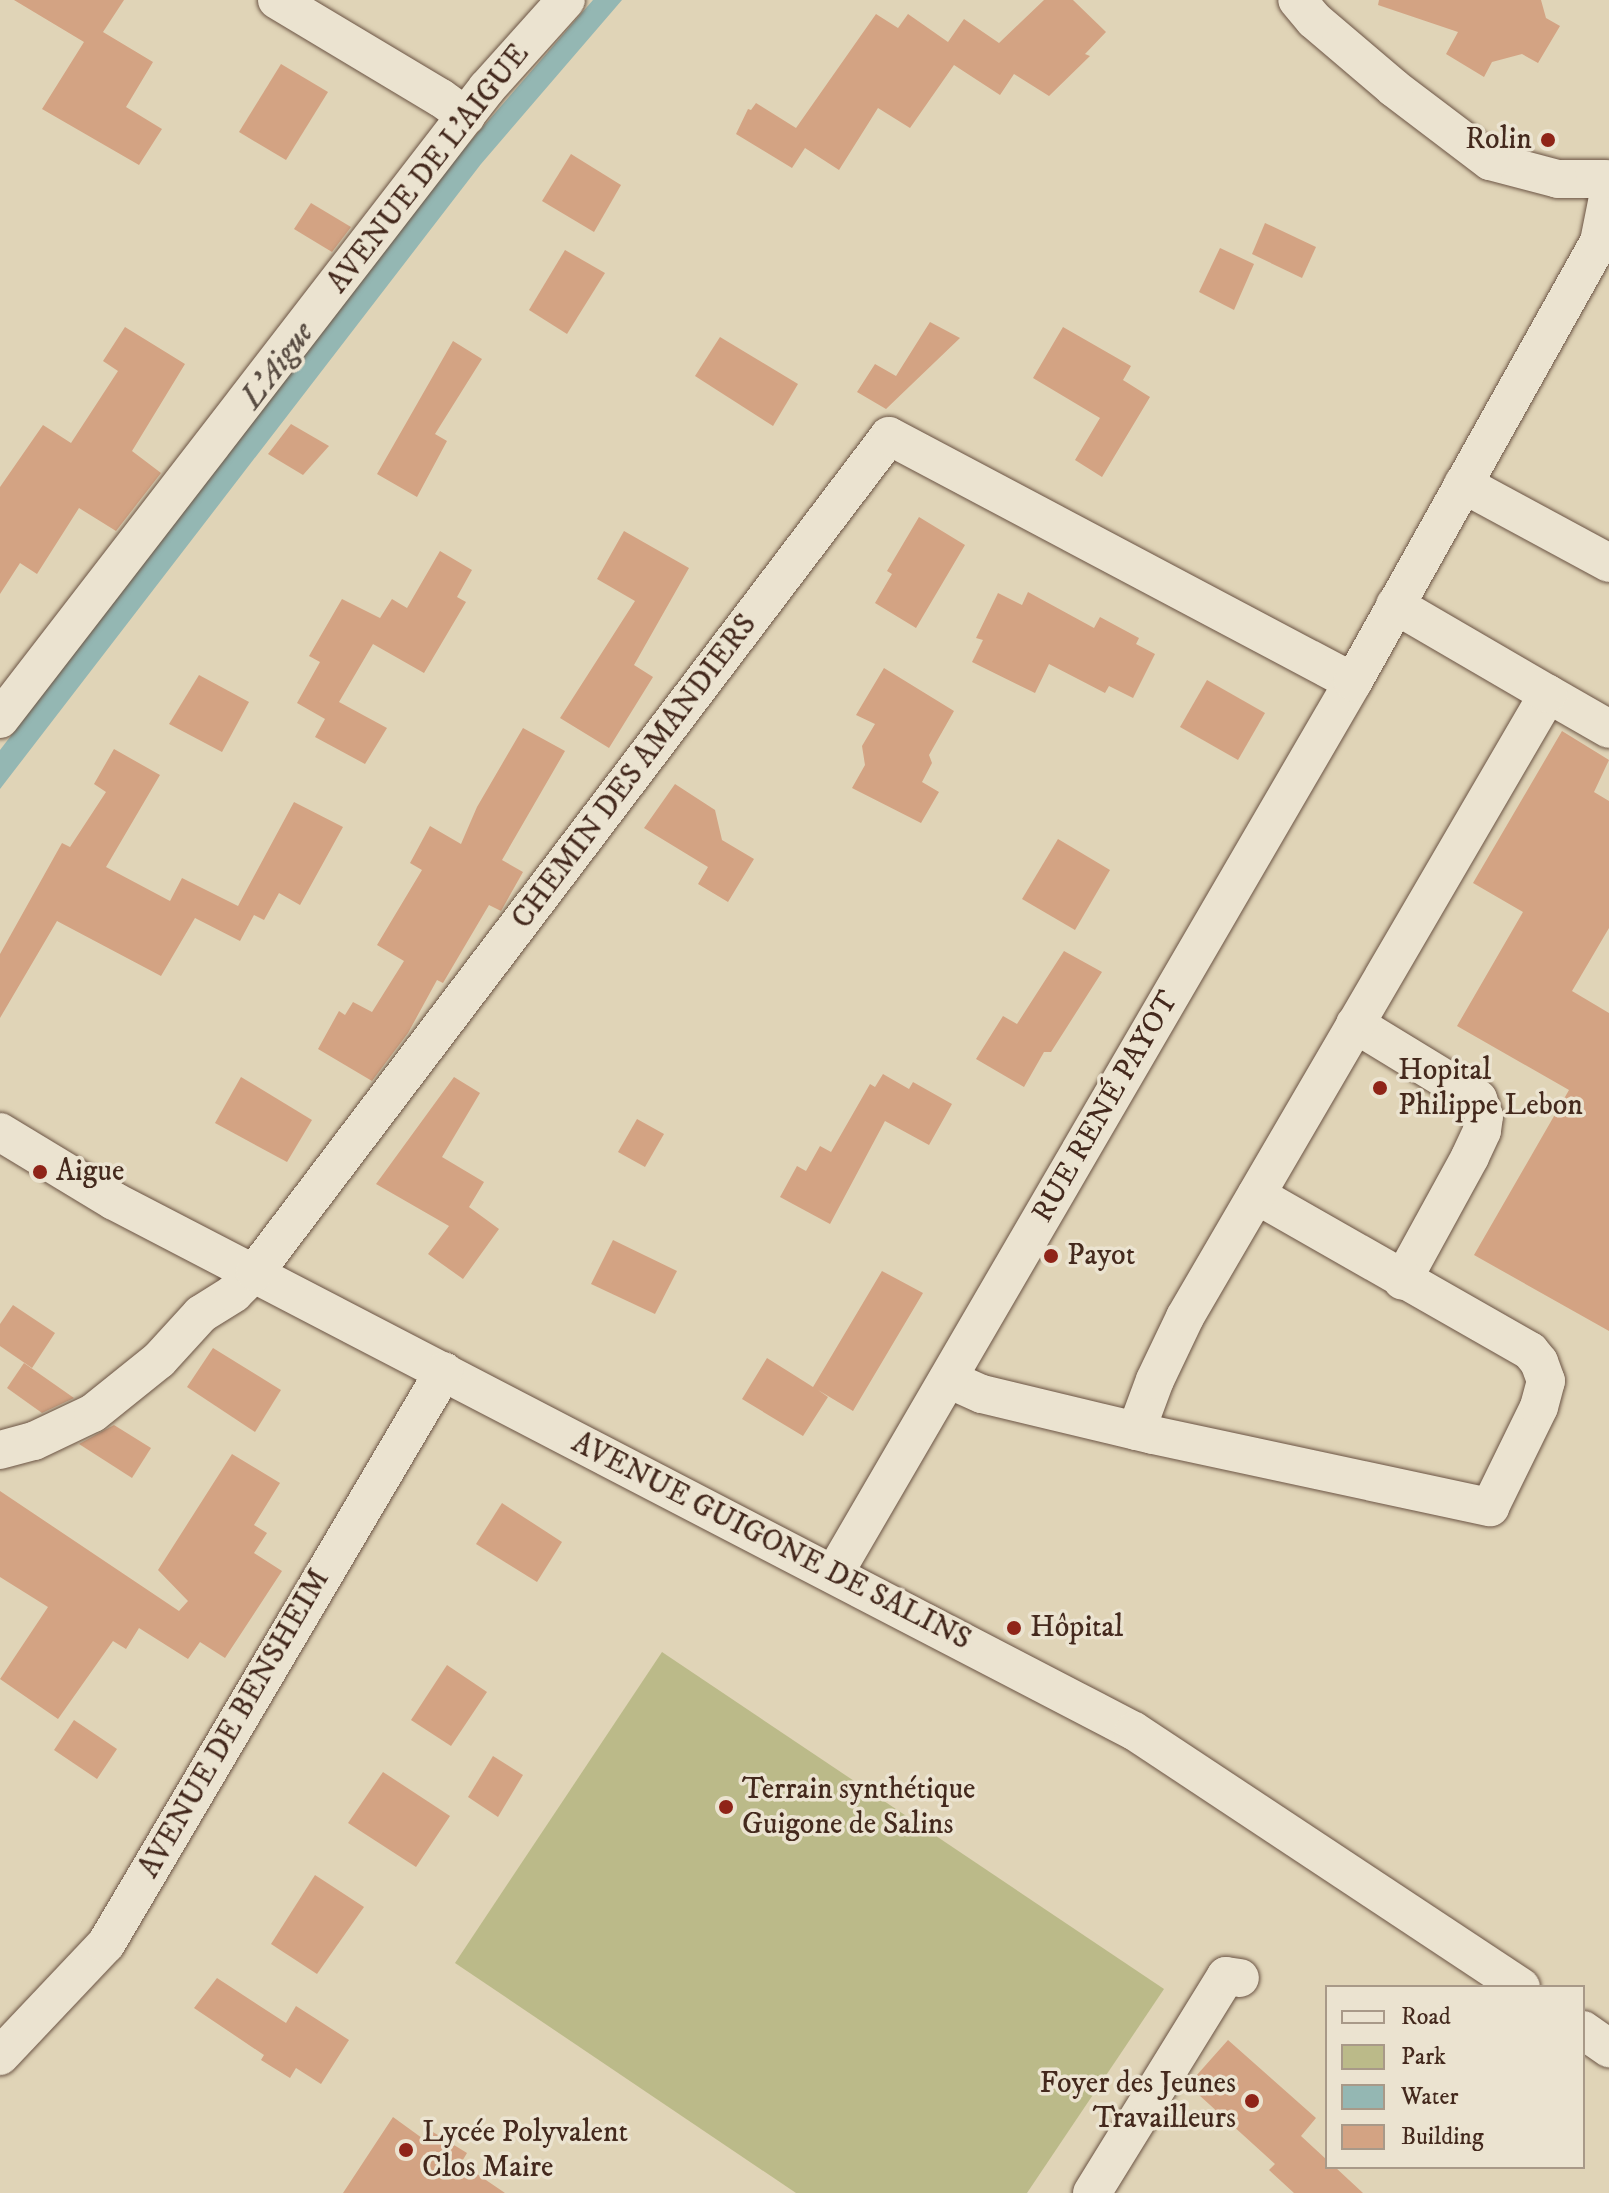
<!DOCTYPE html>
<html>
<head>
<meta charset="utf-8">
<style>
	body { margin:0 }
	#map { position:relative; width:1609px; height:2193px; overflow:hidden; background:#e0d4b7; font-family:"IM FELL DW Pica",serif }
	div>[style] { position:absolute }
	.green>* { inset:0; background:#bbba89 }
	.water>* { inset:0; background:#94b7b3 }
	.building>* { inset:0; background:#d3a383 }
	.roads { filter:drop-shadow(0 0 2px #6b5444) drop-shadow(0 0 2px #6b5444) }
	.minor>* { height:38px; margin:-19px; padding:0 19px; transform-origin:19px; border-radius:19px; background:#ebe3d0 }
	.dots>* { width:22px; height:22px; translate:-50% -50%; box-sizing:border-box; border:4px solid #ebe3d0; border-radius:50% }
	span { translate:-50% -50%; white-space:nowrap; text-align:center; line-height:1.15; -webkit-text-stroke:7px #ebe3d0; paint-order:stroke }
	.poi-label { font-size:30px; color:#44291d }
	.right { translate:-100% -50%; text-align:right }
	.left { translate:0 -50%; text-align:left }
	.street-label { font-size:30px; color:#44291d }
	.water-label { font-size:32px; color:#584c42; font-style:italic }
	.legend { position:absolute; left:1325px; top:1985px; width:260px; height:184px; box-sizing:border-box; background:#ebe3d0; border:2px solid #a89988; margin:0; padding:10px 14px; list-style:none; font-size:24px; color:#44291d }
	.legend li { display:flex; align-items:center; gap:16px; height:40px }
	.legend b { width:40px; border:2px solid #a89988 }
</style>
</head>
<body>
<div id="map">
	<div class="green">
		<i style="clip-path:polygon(662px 1652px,1164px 1989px,1027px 2193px,796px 2193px,455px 1963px)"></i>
	</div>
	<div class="water">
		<i style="clip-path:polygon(593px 0,622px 0,481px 164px,0 789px,0 750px,456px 158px)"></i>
	</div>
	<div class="building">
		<i style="clip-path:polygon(14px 0,124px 0,103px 32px,153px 62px,126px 107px,162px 129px,139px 165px,42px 109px,84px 42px)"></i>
		<i style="clip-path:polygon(1044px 0,1073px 0,1106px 32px,1085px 54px,1090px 56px,1049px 96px,1014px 74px,1000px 95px,954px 65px,910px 128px,878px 108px,839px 170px,805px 148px,792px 168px,736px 134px,748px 109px,751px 110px,756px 103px,796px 128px,876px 14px,898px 28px,908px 14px,948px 42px,964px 19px,999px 43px)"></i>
		<i style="clip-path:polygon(1379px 0,1541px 0,1546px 18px,1560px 26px,1538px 63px,1522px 54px,1492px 62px,1484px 77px,1446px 54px,1458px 32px,1378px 5px)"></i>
		<i style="clip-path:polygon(281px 64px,328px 92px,286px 160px,239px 132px)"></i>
		<i style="clip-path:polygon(571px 154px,621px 185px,594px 232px,542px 201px)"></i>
		<i style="clip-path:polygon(311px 203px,351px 227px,332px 252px,294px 229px)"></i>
		<i style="clip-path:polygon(1265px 223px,1316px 247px,1302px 278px,1252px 254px)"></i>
		<i style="clip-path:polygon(1220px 248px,1254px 264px,1234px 310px,1199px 292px)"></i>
		<i style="clip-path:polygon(565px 250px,605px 273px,567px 334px,529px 310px)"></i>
		<i style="clip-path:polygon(930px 322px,960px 338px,886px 409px,857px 392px,875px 364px,896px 376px)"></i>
		<i style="clip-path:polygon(125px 327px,185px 364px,132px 451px,161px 473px,116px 531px,79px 508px,37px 574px,20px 563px,0 594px,0 487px,43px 425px,71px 443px,118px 371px,103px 361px)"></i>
		<i style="clip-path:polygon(1063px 327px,1131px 366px,1123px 380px,1150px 397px,1102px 477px,1075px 460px,1100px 418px,1033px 378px)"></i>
		<i style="clip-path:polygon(720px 337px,798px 384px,773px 426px,695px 376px)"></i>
		<i style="clip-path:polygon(453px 341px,482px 359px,435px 434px,447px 441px,417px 497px,377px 474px)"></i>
		<i style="clip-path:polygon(291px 424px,329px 446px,303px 475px,268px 454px)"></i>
		<i style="clip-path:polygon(919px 517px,965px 545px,916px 628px,875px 603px,892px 574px,887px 571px)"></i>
		<i style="clip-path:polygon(624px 531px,689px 568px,634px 665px,653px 677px,609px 748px,560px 718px,635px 601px,597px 579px)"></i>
		<i style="clip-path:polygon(440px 551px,472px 570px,457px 597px,466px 602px,424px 673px,373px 644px,339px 702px,387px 728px,365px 764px,315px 737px,325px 719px,297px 703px,320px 662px,309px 656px,342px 599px,380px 618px,392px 599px,407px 608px)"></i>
		<i style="clip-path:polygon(1028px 592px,1094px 628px,1100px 617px,1139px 638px,1136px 644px,1155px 654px,1133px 698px,1109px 686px,1105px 693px,1049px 664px,1035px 693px,972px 662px,983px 640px,976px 638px,998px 593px,1022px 605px)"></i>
		<i style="clip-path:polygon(884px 668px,954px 711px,929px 755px,932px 763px,922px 782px,939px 792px,921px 823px,852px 788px,865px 765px,862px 746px,875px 724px,856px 715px)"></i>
		<i style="clip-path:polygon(199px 675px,249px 702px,222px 752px,169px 724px)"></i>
		<i style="clip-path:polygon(1207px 680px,1265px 713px,1238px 760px,1180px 727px)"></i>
		<i style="clip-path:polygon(523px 728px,565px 751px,502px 860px,523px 872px,501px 911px,489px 905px,443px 983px,437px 980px,408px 1033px,372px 1081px,318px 1049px,339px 1011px,345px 1015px,353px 1002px,372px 1012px,404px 961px,377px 945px,422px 870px,410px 863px,430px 826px,461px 844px,477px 807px)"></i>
		<i style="clip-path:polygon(1562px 731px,1609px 760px,1594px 792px,1609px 801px,1609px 928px,1572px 991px,1609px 1013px,1609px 1331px,1474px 1255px,1569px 1090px,1457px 1026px,1523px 912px,1473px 883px)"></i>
		<i style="clip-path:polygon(114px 749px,160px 775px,106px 867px,170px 901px,182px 878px,238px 906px,294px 802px,343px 827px,300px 905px,279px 893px,264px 920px,254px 915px,240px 941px,195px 918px,161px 976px,57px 921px,0 1018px,0 954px,62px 843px,70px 847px,106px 792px,94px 784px)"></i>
		<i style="clip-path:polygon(675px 784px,715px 810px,722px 840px,754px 859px,728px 902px,698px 884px,708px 867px,644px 828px)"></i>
		<i style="clip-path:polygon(1058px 839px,1110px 870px,1075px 930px,1022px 899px)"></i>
		<i style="clip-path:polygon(1064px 951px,1102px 972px,1051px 1052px,1044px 1052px,1024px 1087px,976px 1059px,1003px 1016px,1017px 1024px)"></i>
		<i style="clip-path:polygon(883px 1074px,909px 1089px,913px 1082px,952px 1104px,929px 1145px,885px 1121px,830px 1224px,780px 1197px,797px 1166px,806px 1171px,820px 1146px,831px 1152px,870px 1084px,875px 1087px)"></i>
		<i style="clip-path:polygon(241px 1077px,312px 1120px,287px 1162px,215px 1123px)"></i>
		<i style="clip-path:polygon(454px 1077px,480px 1093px,442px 1157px,484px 1182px,469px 1207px,499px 1229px,463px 1279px,428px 1254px,449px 1226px,376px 1184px)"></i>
		<i style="clip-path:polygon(637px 1119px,664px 1134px,645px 1167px,618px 1152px)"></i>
		<i style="clip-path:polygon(613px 1240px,677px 1271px,655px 1314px,591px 1284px)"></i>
		<i style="clip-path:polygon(882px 1271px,923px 1293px,853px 1411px,818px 1390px,828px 1397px,803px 1436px,742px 1399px,767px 1358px,813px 1387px)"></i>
		<i style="clip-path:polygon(13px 1305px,55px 1333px,32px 1368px,0 1346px,0 1324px)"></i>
		<i style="clip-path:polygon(213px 1348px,281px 1390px,255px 1432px,187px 1387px)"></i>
		<i style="clip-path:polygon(24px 1363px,74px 1398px,42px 1413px,7px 1388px)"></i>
		<i style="clip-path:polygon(114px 1425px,151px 1448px,132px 1478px,79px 1444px)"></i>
		<i style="clip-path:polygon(232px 1454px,280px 1483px,254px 1525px,267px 1533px,254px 1553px,282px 1571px,225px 1658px,200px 1642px,188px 1659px,139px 1628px,126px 1649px,113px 1641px,58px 1719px,0 1679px,48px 1607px,0 1577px,0 1491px,179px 1611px,188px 1601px,158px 1570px)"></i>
		<i style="clip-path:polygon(502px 1503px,562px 1542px,537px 1582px,476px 1544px)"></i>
		<i style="clip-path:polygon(447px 1665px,487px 1692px,451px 1746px,411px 1720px)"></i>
		<i style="clip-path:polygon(74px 1720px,117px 1749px,97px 1779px,54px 1750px)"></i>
		<i style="clip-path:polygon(493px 1756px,523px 1775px,498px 1817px,468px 1797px)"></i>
		<i style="clip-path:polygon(383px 1772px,450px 1816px,416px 1867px,348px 1823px)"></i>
		<i style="clip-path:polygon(315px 1875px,364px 1907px,317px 1974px,271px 1944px)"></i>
		<i style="clip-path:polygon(217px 1978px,286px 2023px,296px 2006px,349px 2040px,321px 2084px,296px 2068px,290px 2078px,261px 2060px,264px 2055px,194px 2008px)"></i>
		<i style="clip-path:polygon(1228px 2040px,1316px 2118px,1301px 2136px,1327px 2160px,1327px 2167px,1335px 2167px,1363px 2193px,1294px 2193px,1269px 2170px,1275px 2164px,1188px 2085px)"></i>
		<i style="clip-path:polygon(393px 2117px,422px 2138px,428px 2129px,467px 2153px,461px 2163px,505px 2193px,343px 2193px)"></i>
	</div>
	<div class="roads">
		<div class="minor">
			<i style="left:277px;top:0;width:191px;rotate:30.9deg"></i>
			<i style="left:441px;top:98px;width:31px;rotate:36deg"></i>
			<i style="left:1463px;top:484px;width:166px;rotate:28.4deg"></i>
			<i style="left:1548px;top:694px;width:70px;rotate:29.8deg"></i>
			<i style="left:0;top:719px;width:797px;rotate:-52.34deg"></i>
			<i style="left:487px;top:88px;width:118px;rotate:-48.1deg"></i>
			<i style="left:1355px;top:1024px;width:144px;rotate:31.4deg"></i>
			<i style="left:1478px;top:1099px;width:18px;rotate:71deg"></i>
			<i style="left:1484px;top:1116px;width:15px;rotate:98deg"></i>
			<i style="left:1482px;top:1131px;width:29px;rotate:115deg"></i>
			<i style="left:1470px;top:1157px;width:141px;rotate:118.7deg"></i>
			<i style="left:0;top:1132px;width:133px;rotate:31.2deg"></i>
			<i style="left:114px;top:1201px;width:1149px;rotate:27.46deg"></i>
			<i style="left:1134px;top:1731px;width:464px;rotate:33.5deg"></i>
			<i style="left:948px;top:1379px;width:37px;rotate:24deg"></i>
			<i style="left:982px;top:1394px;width:176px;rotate:13.5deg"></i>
			<i style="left:1153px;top:1435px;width:345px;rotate:12.1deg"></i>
			<i style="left:1490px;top:1507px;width:111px;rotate:-63.9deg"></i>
			<i style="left:1539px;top:1407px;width:27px;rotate:-75deg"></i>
			<i style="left:1546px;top:1381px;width:20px;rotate:-110deg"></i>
			<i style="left:1539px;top:1362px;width:14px;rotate:-129deg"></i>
			<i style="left:1530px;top:1351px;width:315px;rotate:-150.3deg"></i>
			<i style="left:1136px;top:1431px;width:54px;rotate:-69.6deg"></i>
			<i style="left:1155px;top:1380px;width:70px;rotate:-64.5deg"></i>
			<i style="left:1185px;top:1317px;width:721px;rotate:-59.77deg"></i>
			<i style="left:1548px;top:694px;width:177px;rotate:-149.8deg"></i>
			<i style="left:0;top:1450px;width:35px;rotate:-15deg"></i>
			<i style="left:34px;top:1441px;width:65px;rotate:-25.4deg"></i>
			<i style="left:93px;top:1413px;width:85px;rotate:-38.8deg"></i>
			<i style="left:159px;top:1360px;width:62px;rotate:-47.6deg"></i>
			<i style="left:201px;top:1314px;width:39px;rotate:-32deg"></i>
			<i style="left:234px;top:1293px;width:30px;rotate:-45deg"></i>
			<i style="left:255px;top:1272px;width:1049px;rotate:-52.82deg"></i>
			<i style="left:889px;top:436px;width:525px;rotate:27.93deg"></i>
			<i style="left:834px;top:1574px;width:1032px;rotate:-59.81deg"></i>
			<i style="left:1353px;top:682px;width:504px;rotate:-60.79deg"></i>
			<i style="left:1599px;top:242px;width:46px;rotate:-78.7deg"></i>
			<i style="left:1608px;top:197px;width:18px;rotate:-99deg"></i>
			<i style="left:1605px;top:179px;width:47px;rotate:180deg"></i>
			<i style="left:1558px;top:179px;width:70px;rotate:-165.2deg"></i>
			<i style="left:1490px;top:161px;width:121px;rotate:-142.8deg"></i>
			<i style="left:1394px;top:88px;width:105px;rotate:-139.6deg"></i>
			<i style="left:1314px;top:20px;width:26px;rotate:-130deg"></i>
			<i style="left:1583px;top:2030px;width:32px;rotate:35deg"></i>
			<i style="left:0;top:2056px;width:154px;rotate:-46.6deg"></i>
			<i style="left:106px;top:1944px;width:665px;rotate:-59.46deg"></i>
			<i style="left:1092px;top:2193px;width:255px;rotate:-58.3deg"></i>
			<i style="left:1226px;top:1976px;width:14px;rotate:8deg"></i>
		</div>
	</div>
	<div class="dots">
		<i style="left:1548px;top:140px;background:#8f2418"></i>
		<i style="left:1380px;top:1088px;background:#8f2418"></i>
		<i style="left:40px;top:1172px;background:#8f2418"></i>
		<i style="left:1051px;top:1256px;background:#8f2418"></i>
		<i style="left:1014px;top:1628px;background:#8f2418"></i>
		<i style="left:726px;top:1807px;background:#8f2418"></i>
		<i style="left:1252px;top:2101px;background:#8f2418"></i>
		<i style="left:406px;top:2150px;background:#8f2418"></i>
	</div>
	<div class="poi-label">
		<span class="right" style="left:1532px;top:140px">Rolin</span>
		<span class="left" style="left:1398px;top:1088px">Hopital<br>Philippe Lebon</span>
		<span class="left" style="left:56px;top:1172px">Aigue</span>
		<span class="left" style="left:1067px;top:1256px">Payot</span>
		<span class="left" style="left:1030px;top:1628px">Hôpital</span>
		<span class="left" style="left:742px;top:1807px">Terrain synthétique<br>Guigone de Salins</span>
		<span class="right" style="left:1236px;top:2101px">Foyer des Jeunes<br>Travailleurs</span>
		<span class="left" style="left:422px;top:2150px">Lycée Polyvalent<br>Clos Maire</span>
	</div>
	<div class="street-label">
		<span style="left:429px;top:169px;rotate:-52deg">AVENUE DE L'AIGUE</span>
		<span style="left:635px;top:772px;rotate:-53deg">CHEMIN DES AMANDIERS</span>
		<span style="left:1106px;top:1107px;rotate:-60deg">RUE RENÉ PAYOT</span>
		<span style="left:771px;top:1542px;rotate:27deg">AVENUE GUIGONE DE SALINS</span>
		<span style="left:235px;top:1724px;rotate:-60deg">AVENUE DE BENSHEIM</span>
	</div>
	<div class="water-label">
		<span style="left:278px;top:366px;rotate:-53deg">L'Aigue</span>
	</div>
	<ul class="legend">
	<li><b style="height:10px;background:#ebe3d0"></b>Road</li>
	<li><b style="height:22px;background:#bbba89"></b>Park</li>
	<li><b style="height:22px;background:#94b7b3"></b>Water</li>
	<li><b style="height:22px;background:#d3a383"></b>Building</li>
	</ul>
</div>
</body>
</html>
